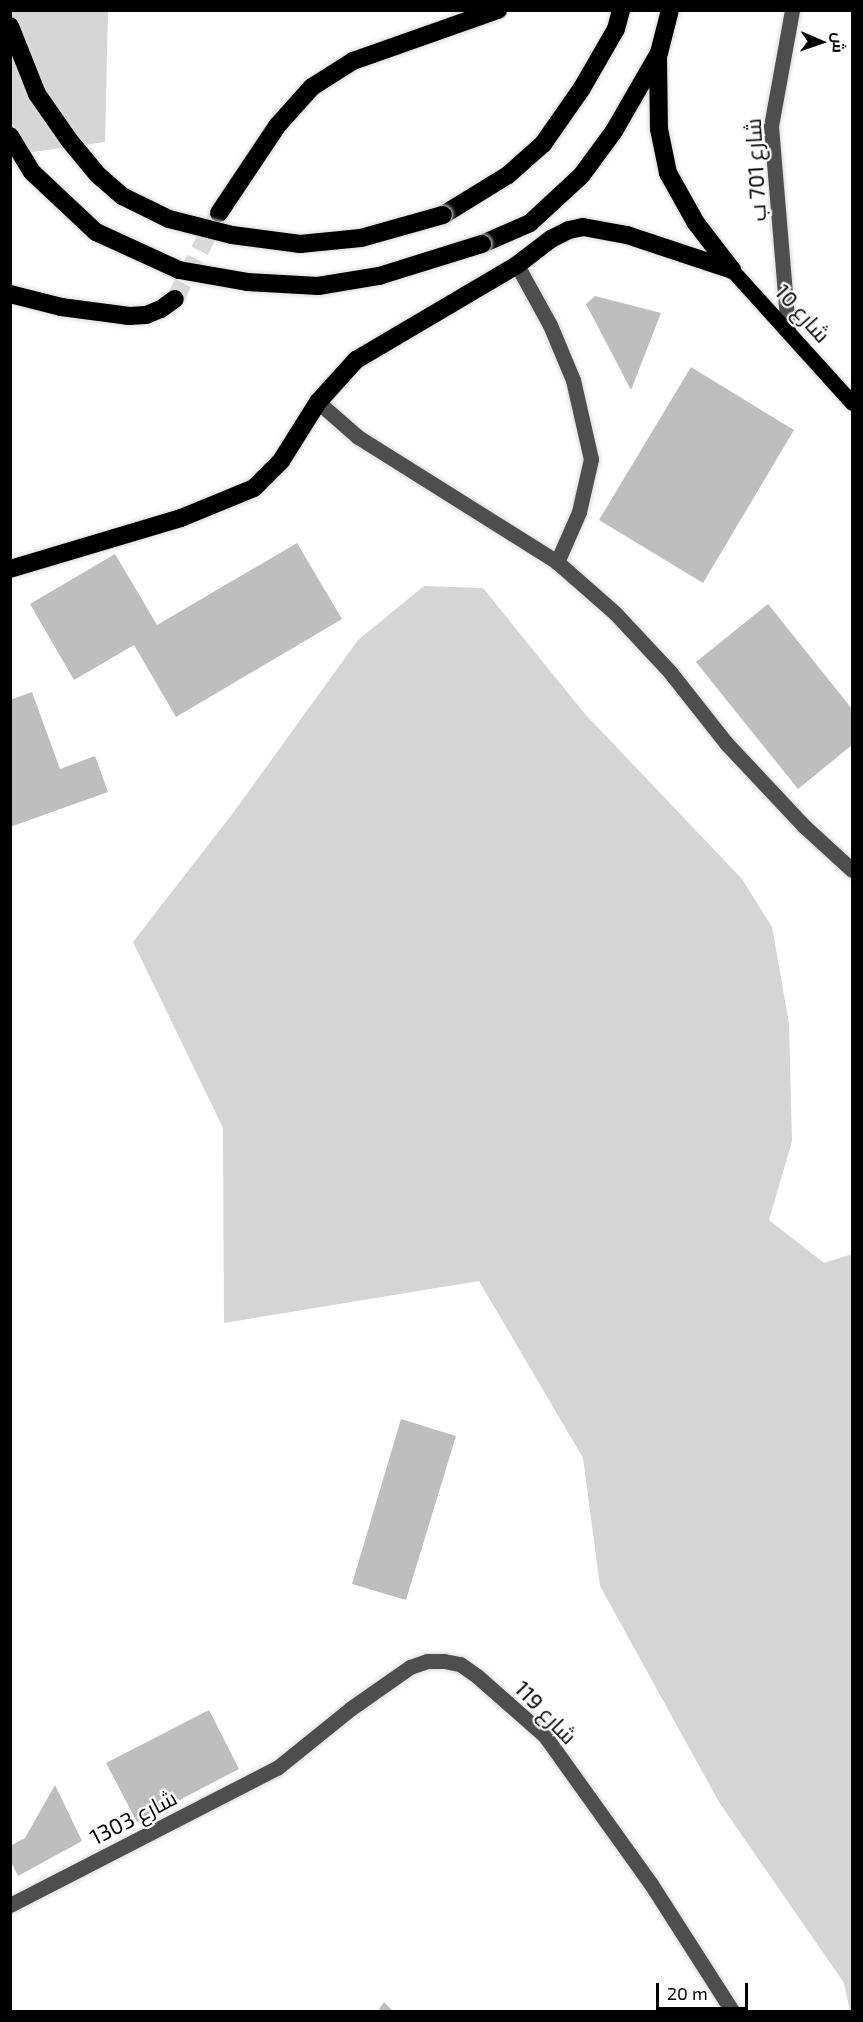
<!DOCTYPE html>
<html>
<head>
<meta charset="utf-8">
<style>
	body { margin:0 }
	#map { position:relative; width:863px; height:2022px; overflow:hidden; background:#fff; font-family:"Exo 2",Cairo,sans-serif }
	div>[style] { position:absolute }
	.green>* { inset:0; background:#d5d5d5 }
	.building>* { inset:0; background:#bebebe }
	.highway-tunnel>* { height:18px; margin-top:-9px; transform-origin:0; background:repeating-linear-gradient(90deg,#d9d9d9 0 18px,transparent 0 27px) }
	.roads { filter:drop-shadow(0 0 2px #dbdbdb) drop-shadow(0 0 2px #dbdbdb) }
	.minor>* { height:15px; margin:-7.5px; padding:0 7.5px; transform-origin:7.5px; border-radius:7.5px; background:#4e4e4e }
	.major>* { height:15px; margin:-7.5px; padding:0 7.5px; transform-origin:7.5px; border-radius:7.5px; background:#000 }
	.highway>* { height:18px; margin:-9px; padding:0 9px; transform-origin:9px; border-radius:9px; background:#000 }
	.bridges { filter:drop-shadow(0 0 2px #dbdbdb) drop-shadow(0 0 2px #dbdbdb) }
	.highway-bridge>* { height:18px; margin:-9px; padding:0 9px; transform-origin:9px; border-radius:9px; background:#000 }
	span { translate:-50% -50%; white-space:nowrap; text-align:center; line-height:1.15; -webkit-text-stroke:4.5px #fff; paint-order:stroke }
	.street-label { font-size:22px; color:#000 }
	.frame { position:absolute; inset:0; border:12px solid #000; pointer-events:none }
	.north { position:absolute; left:791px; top:12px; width:60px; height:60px; -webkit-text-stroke:4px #fff; paint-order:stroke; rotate:92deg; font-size:16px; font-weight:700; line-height:24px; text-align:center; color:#000 }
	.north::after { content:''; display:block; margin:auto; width:21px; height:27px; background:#000; clip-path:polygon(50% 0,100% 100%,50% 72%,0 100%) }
	.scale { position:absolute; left:656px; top:1983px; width:92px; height:27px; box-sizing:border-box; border:3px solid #000; border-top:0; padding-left:8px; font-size:18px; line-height:21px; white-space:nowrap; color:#000; -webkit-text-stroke:4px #fff; paint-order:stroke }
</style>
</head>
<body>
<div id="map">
	<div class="green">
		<i style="clip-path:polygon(10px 11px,108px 11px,105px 142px,11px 155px)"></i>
		<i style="clip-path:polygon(424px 586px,483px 588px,585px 714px,742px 879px,772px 927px,789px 1023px,792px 1141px,769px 1220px,824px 1263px,852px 1254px,852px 2011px,850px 2011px,844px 1983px,719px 1802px,600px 1586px,583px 1458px,479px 1281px,224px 1323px,223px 1128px,133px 942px,233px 813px,358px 640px)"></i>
	</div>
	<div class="building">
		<i style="clip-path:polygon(595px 296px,661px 313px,631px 390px,586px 304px)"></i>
		<i style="clip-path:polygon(691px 367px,794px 430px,703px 583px,599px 520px)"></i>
		<i style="clip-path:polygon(297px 543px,342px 619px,176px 717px,134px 645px,74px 680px,30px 604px,115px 554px,157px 625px)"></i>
		<i style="clip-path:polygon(768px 604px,852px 709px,852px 745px,798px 789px,696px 662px)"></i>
		<i style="clip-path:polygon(32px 692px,60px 769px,95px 756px,108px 792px,10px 827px,10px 700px)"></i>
		<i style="clip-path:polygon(401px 1419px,456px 1436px,406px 1600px,352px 1584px)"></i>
		<i style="clip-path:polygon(209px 1710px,239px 1769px,137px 1822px,106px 1763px)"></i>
		<i style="clip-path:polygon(55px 1785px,82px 1841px,18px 1876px,10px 1860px,10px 1846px,25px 1838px)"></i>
		<i style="clip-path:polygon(384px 2002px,394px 2012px,377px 2012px)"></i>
	</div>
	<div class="highway-tunnel">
		<i style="left:175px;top:299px;width:92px;rotate:-62.9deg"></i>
	</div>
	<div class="roads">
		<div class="minor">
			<i style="left:517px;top:265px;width:68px;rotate:61.2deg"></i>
			<i style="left:550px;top:325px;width:60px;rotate:67.3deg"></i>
			<i style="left:573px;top:380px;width:81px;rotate:77.2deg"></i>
			<i style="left:591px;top:459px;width:54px;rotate:102.8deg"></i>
			<i style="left:579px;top:512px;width:55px;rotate:113.7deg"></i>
			<i style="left:788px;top:329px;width:204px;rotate:-94.8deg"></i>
			<i style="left:771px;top:126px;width:118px;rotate:-79.7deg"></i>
			<i style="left:318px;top:402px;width:53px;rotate:41.2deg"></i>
			<i style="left:358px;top:437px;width:235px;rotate:32.1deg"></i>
			<i style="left:557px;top:562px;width:77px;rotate:41.3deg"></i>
			<i style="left:615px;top:613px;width:81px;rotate:47deg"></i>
			<i style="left:670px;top:672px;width:90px;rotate:51.7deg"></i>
			<i style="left:726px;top:743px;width:114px;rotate:46.8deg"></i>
			<i style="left:804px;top:826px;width:65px;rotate:42.5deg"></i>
			<i style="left:10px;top:1905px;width:300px;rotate:-27.2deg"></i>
			<i style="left:277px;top:1768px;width:94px;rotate:-38.9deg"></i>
			<i style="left:350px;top:1709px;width:73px;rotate:-35deg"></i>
			<i style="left:410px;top:1667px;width:18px;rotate:-19deg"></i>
			<i style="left:427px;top:1661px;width:17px"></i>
			<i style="left:444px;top:1661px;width:16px;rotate:11deg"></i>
			<i style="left:460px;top:1664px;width:21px;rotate:35deg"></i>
			<i style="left:477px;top:1676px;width:91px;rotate:41.4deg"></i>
			<i style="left:545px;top:1736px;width:182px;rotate:54.4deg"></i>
			<i style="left:651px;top:1884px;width:152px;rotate:57.4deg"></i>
		</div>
		<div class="major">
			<i style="left:732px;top:270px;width:179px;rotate:47.9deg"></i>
		</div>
		<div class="highway">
			<i style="left:658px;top:59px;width:70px;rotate:89.2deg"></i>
			<i style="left:659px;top:129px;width:45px;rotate:78.4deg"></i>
			<i style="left:668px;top:173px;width:57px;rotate:60.8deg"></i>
			<i style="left:696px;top:223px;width:59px;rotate:52.5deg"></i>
			<i style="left:219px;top:213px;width:105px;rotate:-56.3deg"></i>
			<i style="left:277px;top:126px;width:52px;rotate:-48.1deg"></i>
			<i style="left:312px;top:87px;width:49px;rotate:-32.4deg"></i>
			<i style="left:353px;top:61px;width:154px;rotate:-19.4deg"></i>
			<i style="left:443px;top:215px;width:76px;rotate:-31.6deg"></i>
			<i style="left:508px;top:175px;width:47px;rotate:-41.5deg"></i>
			<i style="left:543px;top:144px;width:68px;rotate:-55.1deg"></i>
			<i style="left:582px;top:88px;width:68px;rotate:-60deg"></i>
			<i style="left:616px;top:29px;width:20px;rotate:-75deg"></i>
			<i style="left:482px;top:244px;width:52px;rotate:-23.6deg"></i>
			<i style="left:530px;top:223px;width:69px;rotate:-42.7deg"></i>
			<i style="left:581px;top:176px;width:56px;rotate:-53.7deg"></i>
			<i style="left:614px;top:131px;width:90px;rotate:-60deg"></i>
			<i style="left:659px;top:53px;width:44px;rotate:-75.7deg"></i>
			<i style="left:10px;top:294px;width:53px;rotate:14.3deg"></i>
			<i style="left:61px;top:307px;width:69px;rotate:7.5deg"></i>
			<i style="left:129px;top:316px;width:17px;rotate:-3deg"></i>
			<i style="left:146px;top:315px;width:16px;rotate:-22deg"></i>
			<i style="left:161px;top:309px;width:17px;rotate:-36deg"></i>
			<i style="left:10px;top:569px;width:178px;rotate:-16.6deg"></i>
			<i style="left:181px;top:518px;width:79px;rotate:-22.3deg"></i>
			<i style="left:254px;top:488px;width:38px;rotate:-45deg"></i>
			<i style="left:281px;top:461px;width:70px;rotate:-57.9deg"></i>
			<i style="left:318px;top:402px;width:57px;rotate:-47.9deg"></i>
			<i style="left:356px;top:360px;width:187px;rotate:-30.5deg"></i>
			<i style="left:517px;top:265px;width:43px;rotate:-37.4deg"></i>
			<i style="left:551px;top:239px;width:20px;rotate:-27deg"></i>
			<i style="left:569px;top:230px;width:14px;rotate:-12deg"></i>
			<i style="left:583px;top:227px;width:45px;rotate:10.3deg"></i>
			<i style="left:627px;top:235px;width:111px;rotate:18.4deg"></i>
		</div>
	</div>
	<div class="bridges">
		<div class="highway-bridge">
			<i style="left:10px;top:26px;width:73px;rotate:68.3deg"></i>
			<i style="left:37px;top:94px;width:56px;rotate:55.2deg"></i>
			<i style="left:69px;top:140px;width:45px;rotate:50.4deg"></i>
			<i style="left:98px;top:175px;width:32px;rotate:41deg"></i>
			<i style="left:122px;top:196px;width:52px;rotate:26.1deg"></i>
			<i style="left:169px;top:219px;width:65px;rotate:14.3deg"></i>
			<i style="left:232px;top:235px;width:69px;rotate:7.5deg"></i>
			<i style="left:300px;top:244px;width:61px;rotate:-5.6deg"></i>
			<i style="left:361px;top:238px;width:85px;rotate:-15.7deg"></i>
			<i style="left:10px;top:136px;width:42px;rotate:58.6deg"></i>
			<i style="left:32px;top:172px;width:88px;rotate:43.2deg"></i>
			<i style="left:96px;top:232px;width:91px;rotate:24.6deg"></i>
			<i style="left:179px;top:270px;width:69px;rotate:10deg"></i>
			<i style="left:247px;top:282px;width:71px;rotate:3.2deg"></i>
			<i style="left:318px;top:286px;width:62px;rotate:-9.3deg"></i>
			<i style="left:379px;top:276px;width:108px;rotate:-17.3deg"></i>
		</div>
	</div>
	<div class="street-label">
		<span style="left:755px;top:170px;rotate:-93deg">شارع 701 ب</span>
		<span style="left:803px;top:313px;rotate:48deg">شارع 10</span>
		<span style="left:546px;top:1712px;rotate:46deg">شارع 119</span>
		<span style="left:133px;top:1817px;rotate:-27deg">شارع 1303</span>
	</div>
	<div class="frame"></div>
	<div class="north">ش</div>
	<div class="scale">20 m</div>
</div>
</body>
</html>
